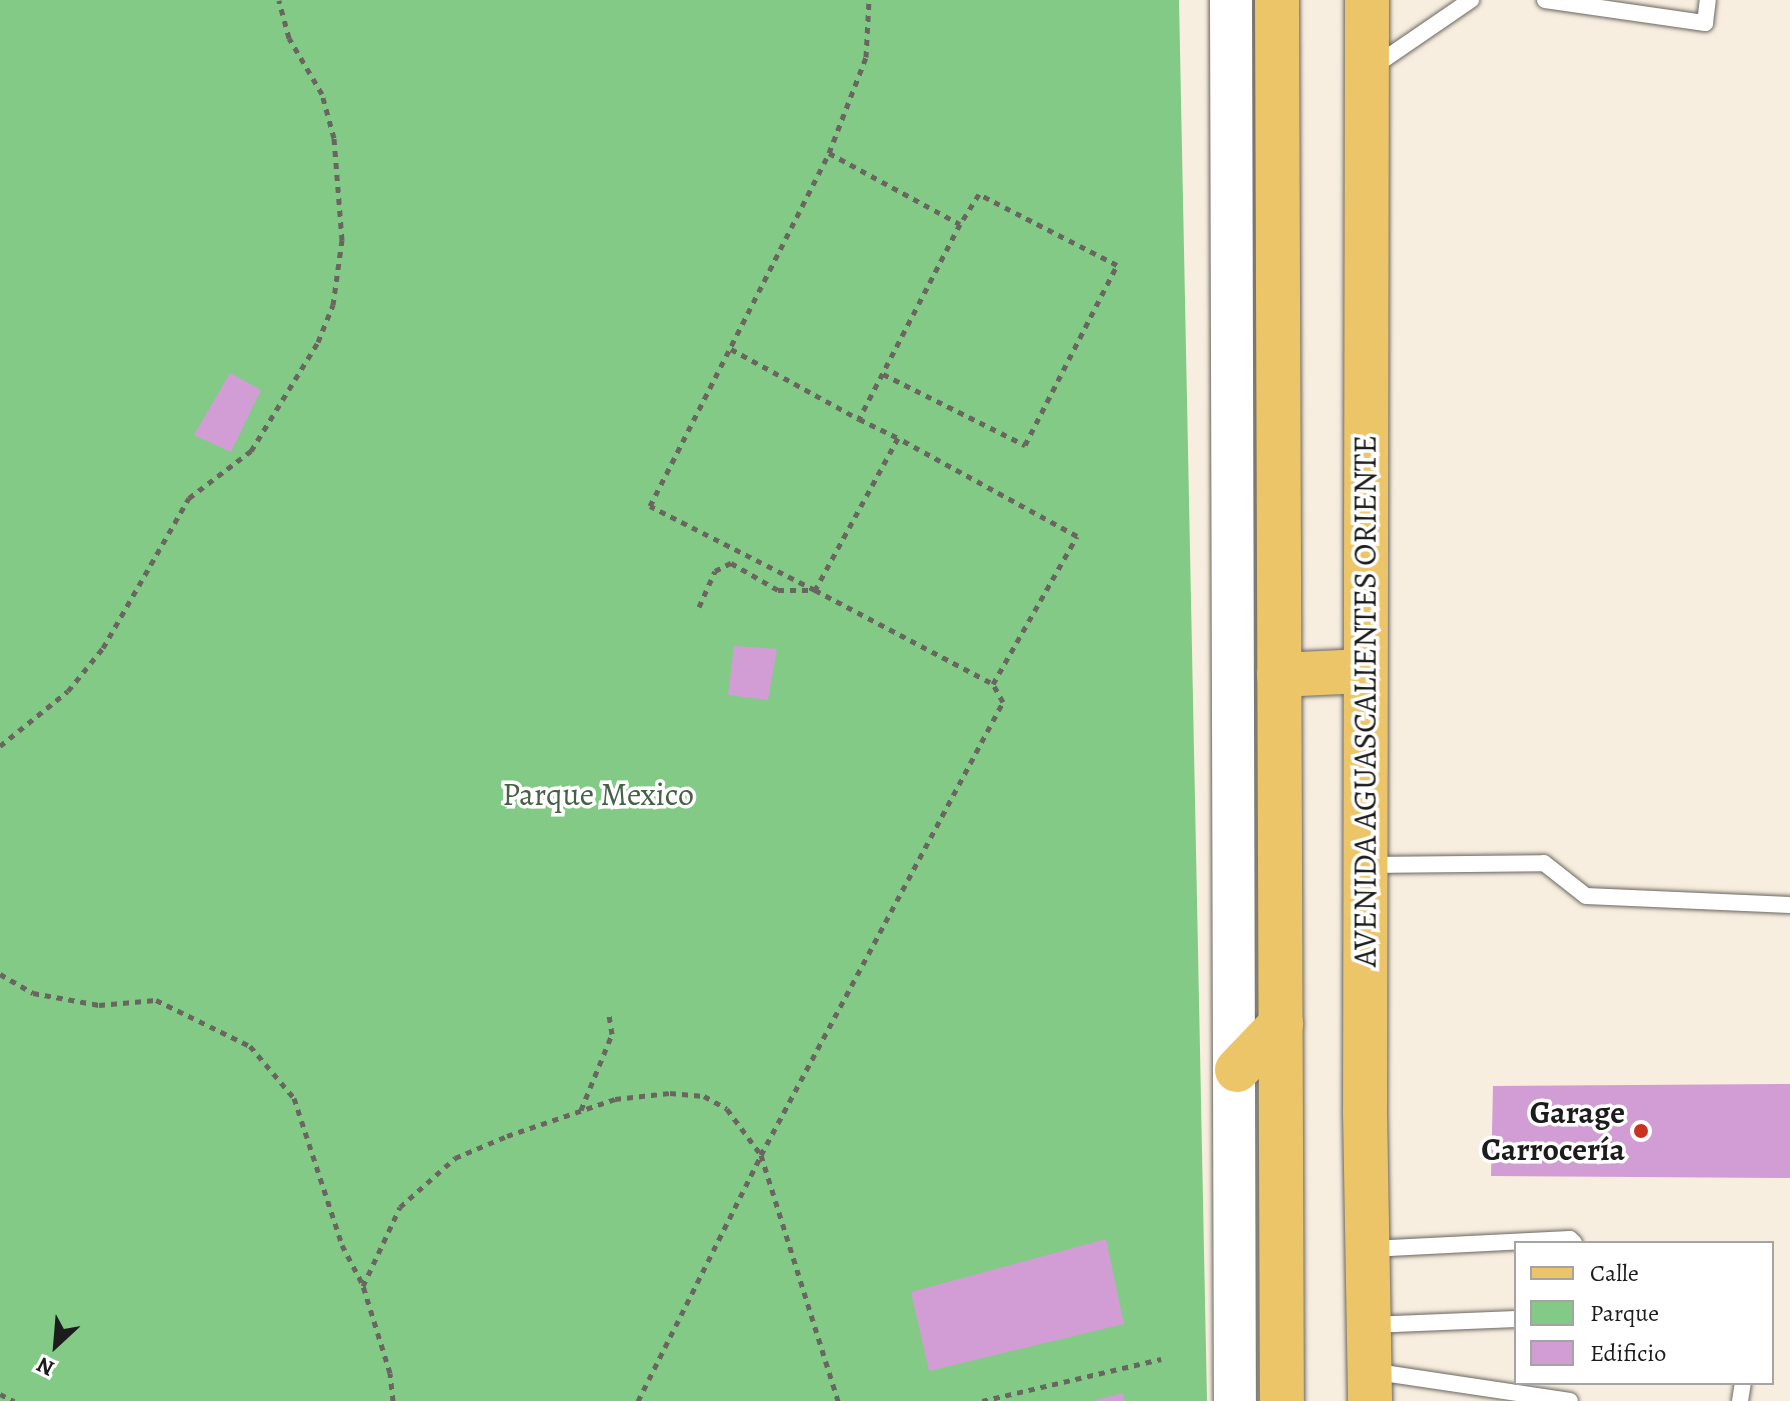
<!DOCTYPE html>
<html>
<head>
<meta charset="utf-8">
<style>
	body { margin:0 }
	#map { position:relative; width:1790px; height:1401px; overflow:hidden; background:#f8eedf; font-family:Alegreya,serif }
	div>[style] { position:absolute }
	.green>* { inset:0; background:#82ca86 }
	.building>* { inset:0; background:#d29dd4 }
	.path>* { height:5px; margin-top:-2.5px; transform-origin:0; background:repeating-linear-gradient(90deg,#696660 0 6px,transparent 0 12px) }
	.roads { filter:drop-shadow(0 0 2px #696660) drop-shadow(0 0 2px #696660) }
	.service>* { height:16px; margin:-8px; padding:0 8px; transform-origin:8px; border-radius:8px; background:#fff }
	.tertiary>* { height:42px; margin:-21px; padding:0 21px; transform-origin:21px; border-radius:21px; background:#fff }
	.primary>* { height:44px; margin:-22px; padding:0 22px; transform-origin:22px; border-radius:22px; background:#edc569 }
	.dots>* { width:22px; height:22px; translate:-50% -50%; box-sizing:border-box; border:4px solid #fff; border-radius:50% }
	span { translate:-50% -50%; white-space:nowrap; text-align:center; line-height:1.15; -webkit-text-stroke:7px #fff; paint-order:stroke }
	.street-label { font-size:32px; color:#1c1c1c }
	.park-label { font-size:32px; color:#456246 }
	.poi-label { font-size:32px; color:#1c1c1c; font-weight:700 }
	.right { translate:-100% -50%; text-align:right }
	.legend { position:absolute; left:1514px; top:1241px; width:260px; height:144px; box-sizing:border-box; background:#fff; border:2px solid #a4a4a4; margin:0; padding:10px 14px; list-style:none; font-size:24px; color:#1c1c1c }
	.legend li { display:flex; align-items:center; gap:16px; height:40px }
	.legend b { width:40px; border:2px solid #a4a4a4 }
	.north { position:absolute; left:16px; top:1305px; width:80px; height:80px; -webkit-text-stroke:6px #fff; paint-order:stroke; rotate:206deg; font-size:22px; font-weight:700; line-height:32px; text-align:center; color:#1c1c1c }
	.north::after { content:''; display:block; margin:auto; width:28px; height:36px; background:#1c1c1c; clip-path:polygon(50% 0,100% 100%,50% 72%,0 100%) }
</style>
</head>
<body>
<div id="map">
	<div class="green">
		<i style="clip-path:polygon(0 0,1179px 0,1207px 1401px,0 1401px)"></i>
	</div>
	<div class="building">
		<i style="clip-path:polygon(230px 373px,261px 390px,231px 452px,194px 435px)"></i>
		<i style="clip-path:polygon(734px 646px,777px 649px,768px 700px,728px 695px)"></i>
		<i style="clip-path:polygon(1790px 1084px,1790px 1178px,1491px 1176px,1493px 1086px)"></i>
		<i style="clip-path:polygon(1106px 1239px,1124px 1324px,929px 1371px,911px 1292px)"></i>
		<i style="clip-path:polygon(1123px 1393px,1124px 1401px,1096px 1401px,1096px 1400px)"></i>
	</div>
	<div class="path">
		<i style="left:829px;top:153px;width:149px;rotate:28.5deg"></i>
		<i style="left:960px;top:224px;width:220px;rotate:117.4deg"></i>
		<i style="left:859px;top:419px;width:43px;rotate:26deg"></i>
		<i style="left:898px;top:438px;width:173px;rotate:118.6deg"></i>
		<i style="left:815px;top:590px;width:185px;rotate:-153deg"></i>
		<i style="left:650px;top:506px;width:396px;rotate:-63.1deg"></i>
		<i style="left:829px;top:153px;width:103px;rotate:-68.9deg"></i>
		<i style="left:866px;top:57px;width:57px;rotate:-87deg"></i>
		<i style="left:731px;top:349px;width:146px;rotate:28.7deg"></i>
		<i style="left:883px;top:374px;width:159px;rotate:26.6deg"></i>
		<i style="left:1025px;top:445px;width:202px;rotate:-62.9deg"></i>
		<i style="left:1117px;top:265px;width:155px;rotate:-152.8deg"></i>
		<i style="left:979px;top:194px;width:36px;rotate:122deg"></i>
		<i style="left:699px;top:607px;width:39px;rotate:-66deg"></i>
		<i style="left:715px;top:571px;width:18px;rotate:-27deg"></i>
		<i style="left:731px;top:563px;width:54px;rotate:29.9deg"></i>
		<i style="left:778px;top:590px;width:37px"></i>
		<i style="left:815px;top:590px;width:201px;rotate:27.8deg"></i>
		<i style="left:993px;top:684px;width:170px;rotate:-60.4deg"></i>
		<i style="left:1077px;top:536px;width:204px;rotate:-151.3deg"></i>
		<i style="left:0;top:746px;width:87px;rotate:-39deg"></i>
		<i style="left:68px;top:691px;width:55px;rotate:-50.9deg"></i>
		<i style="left:103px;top:648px;width:173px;rotate:-60.2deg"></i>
		<i style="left:189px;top:498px;width:78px;rotate:-37.2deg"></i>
		<i style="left:251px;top:451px;width:128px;rotate:-58.4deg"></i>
		<i style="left:318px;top:342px;width:40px;rotate:-68deg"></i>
		<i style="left:333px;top:305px;width:66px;rotate:-82.1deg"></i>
		<i style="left:342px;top:240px;width:102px;rotate:-94.5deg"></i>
		<i style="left:334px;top:138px;width:46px;rotate:-105.3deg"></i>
		<i style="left:322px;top:94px;width:65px;rotate:-120.5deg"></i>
		<i style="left:289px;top:38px;width:39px;rotate:-105deg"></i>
		<i style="left:0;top:974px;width:38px;rotate:30deg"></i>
		<i style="left:33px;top:993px;width:67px;rotate:10.3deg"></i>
		<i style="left:99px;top:1005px;width:57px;rotate:-5deg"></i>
		<i style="left:156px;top:1000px;width:105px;rotate:26.1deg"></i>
		<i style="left:250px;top:1046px;width:68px;rotate:49.8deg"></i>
		<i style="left:294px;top:1098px;width:155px;rotate:71.9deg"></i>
		<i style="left:342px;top:1245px;width:45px;rotate:62.3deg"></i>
		<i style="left:581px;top:1110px;width:82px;rotate:-67.8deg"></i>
		<i style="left:612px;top:1034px;width:20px;rotate:-99deg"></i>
		<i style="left:0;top:1394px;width:16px;rotate:27deg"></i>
		<i style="left:393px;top:1401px;width:28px;rotate:-96deg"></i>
		<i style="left:390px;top:1373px;width:91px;rotate:-107.2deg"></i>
		<i style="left:363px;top:1286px;width:87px;rotate:-64.9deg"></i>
		<i style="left:400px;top:1207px;width:74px;rotate:-41.7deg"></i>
		<i style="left:455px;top:1158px;width:56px;rotate:-22.9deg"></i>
		<i style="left:507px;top:1136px;width:114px;rotate:-18.9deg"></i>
		<i style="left:615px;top:1099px;width:55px;rotate:-6.2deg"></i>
		<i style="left:670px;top:1093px;width:34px;rotate:5deg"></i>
		<i style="left:704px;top:1096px;width:26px;rotate:29deg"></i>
		<i style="left:727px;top:1109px;width:57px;rotate:53.5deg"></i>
		<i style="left:761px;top:1155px;width:258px;rotate:72.6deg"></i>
		<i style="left:638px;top:1401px;width:275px;rotate:-63.4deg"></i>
		<i style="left:761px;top:1155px;width:514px;rotate:-61.89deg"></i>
		<i style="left:1003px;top:702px;width:21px;rotate:-119deg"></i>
		<i style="left:982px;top:1401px;width:184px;rotate:-13.2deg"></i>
	</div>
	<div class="roads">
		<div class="service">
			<i style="left:1545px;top:0;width:162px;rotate:8.2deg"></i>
			<i style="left:1705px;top:23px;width:23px;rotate:-83deg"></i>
			<i style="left:1373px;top:67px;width:119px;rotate:-34.4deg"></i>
			<i style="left:1366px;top:865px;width:178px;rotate:-0.6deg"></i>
			<i style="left:1544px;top:863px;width:53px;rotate:38.2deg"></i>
			<i style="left:1586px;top:896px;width:204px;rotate:2.5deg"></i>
			<i style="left:1370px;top:1249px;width:200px;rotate:-2.9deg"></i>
			<i style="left:1570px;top:1239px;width:6px;rotate:45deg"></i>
			<i style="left:1370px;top:1325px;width:146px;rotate:-2.4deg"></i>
			<i style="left:1370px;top:1371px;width:202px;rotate:8.5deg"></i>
			<i style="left:1740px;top:1401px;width:18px;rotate:-81deg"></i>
		</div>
		<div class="tertiary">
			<i style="left:1231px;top:0;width:1401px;rotate:89.84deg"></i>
		</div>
		<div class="primary">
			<i style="left:1277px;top:0;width:1401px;rotate:89.8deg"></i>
			<i style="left:1367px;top:0;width:1111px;rotate:90.1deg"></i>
			<i style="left:1365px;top:1111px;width:290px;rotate:89deg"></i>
			<i style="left:1279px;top:675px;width:85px;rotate:-2.7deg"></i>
			<i style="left:1237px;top:1070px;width:64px;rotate:-46.3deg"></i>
		</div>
	</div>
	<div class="dots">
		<i style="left:1641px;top:1131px;background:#c8321e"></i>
	</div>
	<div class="street-label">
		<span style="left:1365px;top:701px;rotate:-90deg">AVENIDA AGUASCALIENTES ORIENTE</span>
	</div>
	<div class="park-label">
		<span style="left:598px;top:794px">Parque Mexico</span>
	</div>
	<div class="poi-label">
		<span class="right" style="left:1625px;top:1131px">Garage<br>Carrocería</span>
	</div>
	<ul class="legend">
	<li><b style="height:10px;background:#edc569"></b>Calle</li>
	<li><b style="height:22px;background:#82ca86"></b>Parque</li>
	<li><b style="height:22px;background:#d29dd4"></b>Edificio</li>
	</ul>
	<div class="north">N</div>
</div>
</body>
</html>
